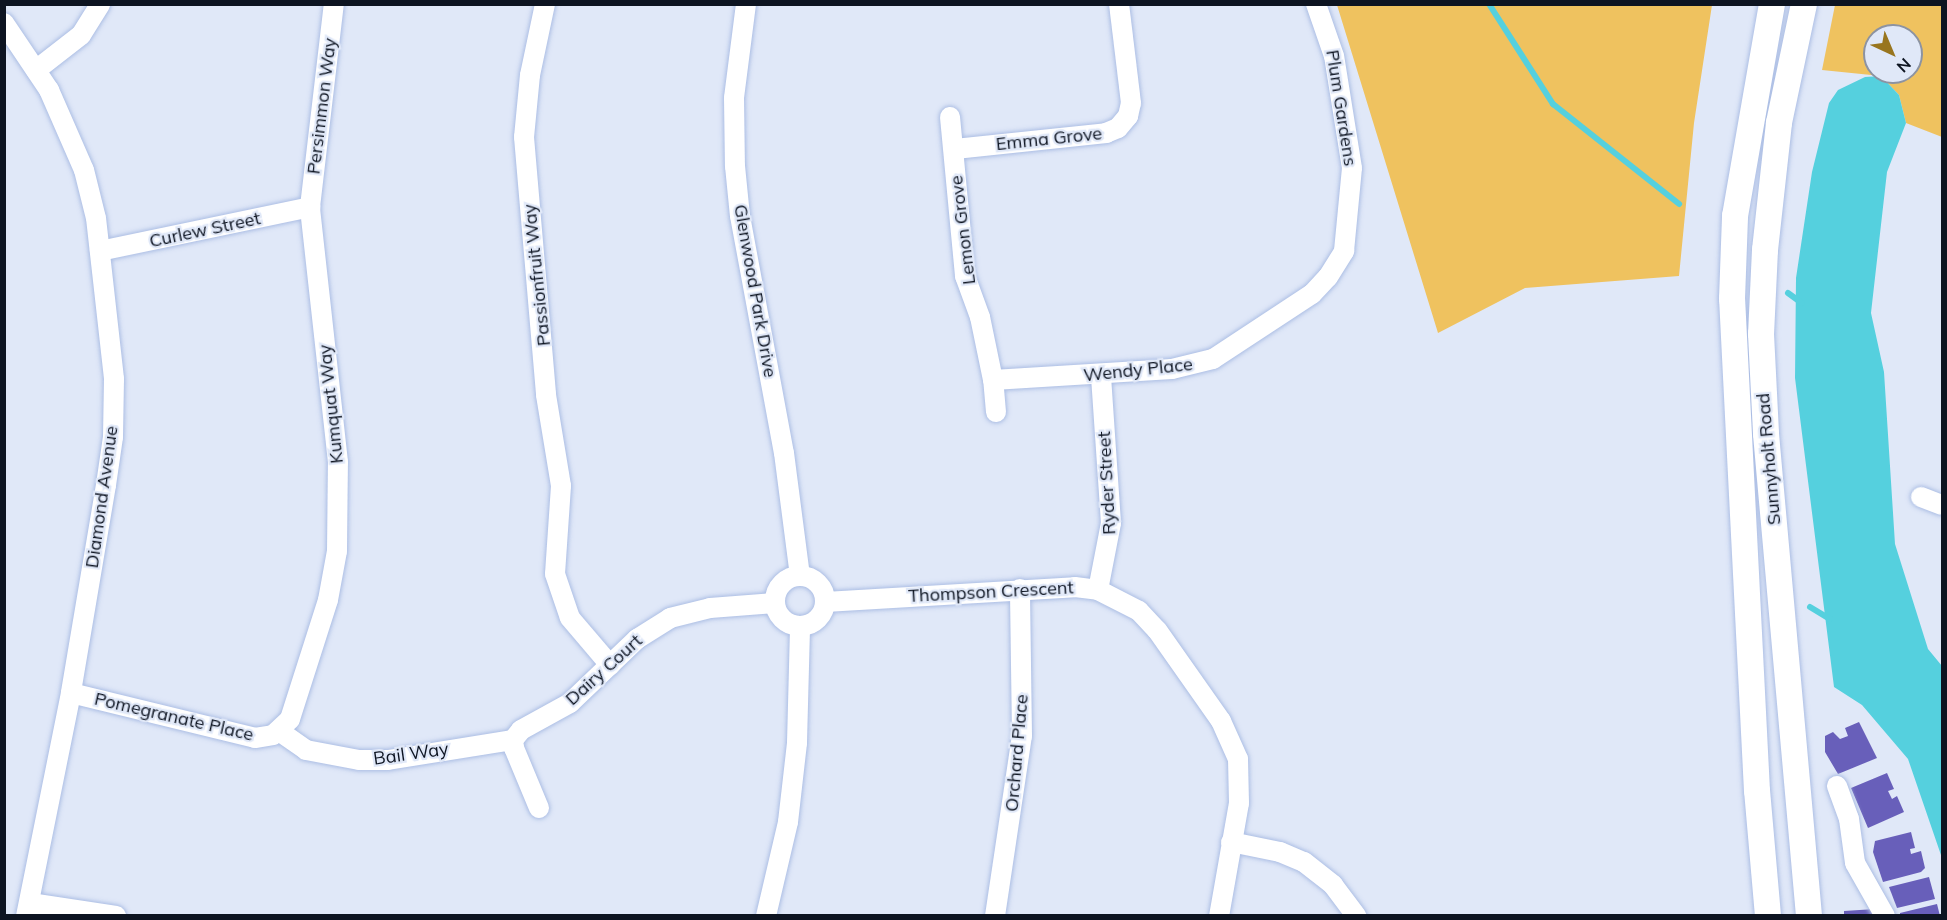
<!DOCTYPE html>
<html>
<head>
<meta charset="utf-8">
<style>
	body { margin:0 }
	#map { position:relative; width:1947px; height:920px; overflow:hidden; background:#e0e8f8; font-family:Mulish,sans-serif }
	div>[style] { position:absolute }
	.green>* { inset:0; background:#efc25f }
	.water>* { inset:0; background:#55d0de }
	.stream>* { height:6px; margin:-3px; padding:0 3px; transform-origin:3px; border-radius:3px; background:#55d0de }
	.building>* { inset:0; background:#685fba }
	.roads { filter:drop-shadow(0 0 2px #acbee4) drop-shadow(0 0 2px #acbee4) }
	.minor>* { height:20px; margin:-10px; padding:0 10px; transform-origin:10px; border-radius:10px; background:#fff }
	.minor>.ring { margin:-10px; padding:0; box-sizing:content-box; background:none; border:20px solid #fff; border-radius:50% }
	.major>* { height:26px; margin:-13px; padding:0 13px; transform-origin:13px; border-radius:13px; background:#fff }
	span { translate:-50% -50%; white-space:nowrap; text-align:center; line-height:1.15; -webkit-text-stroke:4.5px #e0e8f8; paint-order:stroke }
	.street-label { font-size:18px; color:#0d1421 }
	.frame { position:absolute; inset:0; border:6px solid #0d1421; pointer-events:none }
	.north { position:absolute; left:1863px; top:24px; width:60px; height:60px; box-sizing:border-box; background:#e0e8f8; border:2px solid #8c93a2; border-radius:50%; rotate:136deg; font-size:16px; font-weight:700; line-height:24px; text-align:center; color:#0d1421 }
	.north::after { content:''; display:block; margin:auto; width:21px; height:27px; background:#98751f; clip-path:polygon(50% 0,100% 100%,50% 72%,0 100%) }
</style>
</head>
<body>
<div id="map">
	<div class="green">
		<i style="clip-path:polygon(1337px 5px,1712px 5px,1694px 123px,1679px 276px,1525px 288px,1438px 333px)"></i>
		<i style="clip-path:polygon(evenodd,1835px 5px,1942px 5px,1942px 137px,1906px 123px,1899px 95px,1881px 76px,1822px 70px,1835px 5px,1875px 36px,1911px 36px,1911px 72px,1875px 72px,1875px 36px)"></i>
	</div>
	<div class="water">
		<i style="clip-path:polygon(1881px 76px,1899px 95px,1906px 123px,1887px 172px,1871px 313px,1884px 372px,1895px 544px,1928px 649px,1942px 666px,1942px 858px,1908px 759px,1862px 705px,1834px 687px,1795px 378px,1796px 278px,1812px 172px,1829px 103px,1838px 90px,1865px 77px)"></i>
	</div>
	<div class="stream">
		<i style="left:1489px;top:4px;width:119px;rotate:57.4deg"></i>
		<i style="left:1553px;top:104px;width:161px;rotate:38.4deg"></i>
		<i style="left:1788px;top:293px;width:17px;rotate:36deg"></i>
		<i style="left:1810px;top:607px;width:23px;rotate:31deg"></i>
	</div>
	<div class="building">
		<i style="clip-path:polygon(1859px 722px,1877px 758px,1838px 774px,1825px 752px,1825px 736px,1833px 732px,1840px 739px,1848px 736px,1845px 728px)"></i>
		<i style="clip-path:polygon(1887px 773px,1894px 789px,1888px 791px,1892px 799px,1897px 796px,1904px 812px,1868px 828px,1851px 788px)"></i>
		<i style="clip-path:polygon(1911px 832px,1915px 848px,1910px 849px,1911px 854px,1921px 851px,1925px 868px,1921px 872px,1883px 882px,1873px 852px,1875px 841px)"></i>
		<i style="clip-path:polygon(1929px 877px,1935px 899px,1897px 908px,1889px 887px)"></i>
		<i style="clip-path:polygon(1937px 904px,1940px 916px,1900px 916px,1900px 913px)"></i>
		<i style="clip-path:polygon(1875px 909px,1876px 916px,1844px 916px,1844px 911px)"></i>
	</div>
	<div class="roads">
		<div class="minor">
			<i style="left:545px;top:4px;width:73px;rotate:101.9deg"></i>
			<i style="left:530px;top:75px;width:62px;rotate:95.5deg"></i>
			<i style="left:524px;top:137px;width:259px;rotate:85.1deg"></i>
			<i style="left:546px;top:395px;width:92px;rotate:80.6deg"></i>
			<i style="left:561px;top:486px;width:88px;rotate:93.9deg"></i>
			<i style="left:555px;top:574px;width:46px;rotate:71.2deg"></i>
			<i style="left:570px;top:618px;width:62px;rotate:49.6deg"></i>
			<i style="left:746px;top:4px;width:95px;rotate:97.3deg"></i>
			<i style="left:734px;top:98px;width:68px;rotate:89.2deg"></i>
			<i style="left:735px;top:166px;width:50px;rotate:84.3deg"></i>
			<i style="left:740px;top:216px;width:241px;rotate:79.5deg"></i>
			<i style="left:784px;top:453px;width:124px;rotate:82.6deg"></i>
			<i style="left:4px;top:23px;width:81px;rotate:56.1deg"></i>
			<i style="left:49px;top:90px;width:87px;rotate:66.4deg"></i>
			<i style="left:84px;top:170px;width:49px;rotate:76deg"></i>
			<i style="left:96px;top:218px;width:162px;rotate:83.6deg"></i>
			<i style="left:114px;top:379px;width:58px;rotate:91deg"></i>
			<i style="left:113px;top:437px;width:49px;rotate:98.3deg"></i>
			<i style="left:106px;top:485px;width:211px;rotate:99.6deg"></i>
			<i style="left:71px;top:693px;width:227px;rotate:101.4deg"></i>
			<i style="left:36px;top:70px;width:57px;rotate:-37.9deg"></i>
			<i style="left:81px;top:35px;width:36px;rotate:-58deg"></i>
			<i style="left:950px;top:117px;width:160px;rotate:84.6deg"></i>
			<i style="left:965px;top:276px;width:44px;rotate:69.9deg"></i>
			<i style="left:980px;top:317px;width:64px;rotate:78.3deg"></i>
			<i style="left:955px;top:149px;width:152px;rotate:-6deg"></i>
			<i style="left:1106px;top:133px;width:13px;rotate:-23deg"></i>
			<i style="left:1118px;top:128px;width:16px;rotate:-50deg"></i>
			<i style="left:1128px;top:116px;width:13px;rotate:-77deg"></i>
			<i style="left:1131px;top:103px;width:100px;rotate:-96.9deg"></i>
			<i style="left:100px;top:251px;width:215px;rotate:-11.8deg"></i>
			<i style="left:996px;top:412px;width:32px;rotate:-95deg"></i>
			<i style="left:993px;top:380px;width:179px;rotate:-3.5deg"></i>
			<i style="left:1172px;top:369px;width:42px;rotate:-13.7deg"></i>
			<i style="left:1213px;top:359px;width:118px;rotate:-33.3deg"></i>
			<i style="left:1312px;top:294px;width:23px;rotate:-47deg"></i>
			<i style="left:1328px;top:277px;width:31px;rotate:-58deg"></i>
			<i style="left:1344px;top:251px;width:83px;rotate:-84.5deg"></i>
			<i style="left:1352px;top:168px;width:113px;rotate:-99.1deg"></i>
			<i style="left:1334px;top:56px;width:55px;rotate:-109.1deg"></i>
			<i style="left:1921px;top:497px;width:22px;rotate:21deg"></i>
			<i class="ring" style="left:775px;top:576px;width:30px;height:30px"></i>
			<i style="left:1098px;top:590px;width:68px;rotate:-79deg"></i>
			<i style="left:1111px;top:523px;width:148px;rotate:-93.9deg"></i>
			<i style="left:825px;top:602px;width:250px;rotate:-3.4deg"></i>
			<i style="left:1075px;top:587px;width:23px;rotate:7deg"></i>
			<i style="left:1098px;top:590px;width:46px;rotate:27.1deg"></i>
			<i style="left:1139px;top:611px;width:26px;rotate:47deg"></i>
			<i style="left:1157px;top:630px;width:111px;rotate:54.9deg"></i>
			<i style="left:1221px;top:721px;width:42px;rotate:65.9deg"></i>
			<i style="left:1238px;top:759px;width:44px;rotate:88.7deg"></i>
			<i style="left:1239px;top:803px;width:115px;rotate:100deg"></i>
			<i style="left:71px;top:693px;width:189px;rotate:13.7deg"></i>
			<i style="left:255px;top:738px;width:18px;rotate:-9deg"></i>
			<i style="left:273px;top:735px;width:23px;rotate:-43deg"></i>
			<i style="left:290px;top:719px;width:125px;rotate:-72.3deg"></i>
			<i style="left:328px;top:600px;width:50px;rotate:-79.6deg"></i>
			<i style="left:337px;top:551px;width:89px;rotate:-89.4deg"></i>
			<i style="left:338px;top:462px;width:257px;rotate:-96.3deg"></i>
			<i style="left:310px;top:207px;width:204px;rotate:-83.3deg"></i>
			<i style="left:279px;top:731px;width:33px;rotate:35deg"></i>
			<i style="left:306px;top:750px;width:54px;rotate:10.7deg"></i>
			<i style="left:359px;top:760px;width:29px"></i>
			<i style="left:388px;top:760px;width:127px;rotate:-9.1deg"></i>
			<i style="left:1837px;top:786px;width:35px;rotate:70deg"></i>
			<i style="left:1849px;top:819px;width:44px;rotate:82.2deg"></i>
			<i style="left:1855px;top:863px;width:61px;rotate:60.5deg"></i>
			<i style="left:539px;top:808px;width:65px;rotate:-112.6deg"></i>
			<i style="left:514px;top:748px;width:8px;rotate:-97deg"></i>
			<i style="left:513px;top:740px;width:13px;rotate:-51deg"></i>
			<i style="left:521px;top:730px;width:56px;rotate:-28.9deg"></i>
			<i style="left:570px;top:703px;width:93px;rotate:-43.7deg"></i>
			<i style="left:637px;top:639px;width:39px;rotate:-32deg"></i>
			<i style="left:670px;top:618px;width:41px;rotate:-14deg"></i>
			<i style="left:710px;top:608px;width:65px;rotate:-4.4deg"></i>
			<i style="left:1231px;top:842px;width:50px;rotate:11.5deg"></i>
			<i style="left:1280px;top:852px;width:26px;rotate:23deg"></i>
			<i style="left:1304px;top:862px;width:37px;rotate:38deg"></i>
			<i style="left:1333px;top:885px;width:39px;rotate:53deg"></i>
			<i style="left:30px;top:903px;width:87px;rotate:8.6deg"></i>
			<i style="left:766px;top:916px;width:97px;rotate:-76.8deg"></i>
			<i style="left:788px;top:822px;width:80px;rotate:-83.5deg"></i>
			<i style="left:797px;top:743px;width:116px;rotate:-88.5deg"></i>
			<i style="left:995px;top:916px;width:182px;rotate:-81.5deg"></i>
			<i style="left:1022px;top:736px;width:147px;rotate:-90.8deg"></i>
		</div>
		<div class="major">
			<i style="left:1804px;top:4px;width:122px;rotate:101.9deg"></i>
			<i style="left:1779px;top:123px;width:128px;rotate:96.3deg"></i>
			<i style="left:1765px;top:250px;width:84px;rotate:92.7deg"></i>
			<i style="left:1761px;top:334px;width:100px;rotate:87.1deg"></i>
			<i style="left:1766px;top:434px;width:484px;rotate:84.9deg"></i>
			<i style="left:1768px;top:916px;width:125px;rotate:-95deg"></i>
			<i style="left:1757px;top:791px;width:493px;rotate:-92.9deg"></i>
			<i style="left:1732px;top:299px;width:83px;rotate:-87.9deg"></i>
			<i style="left:1735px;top:216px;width:215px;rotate:-80.1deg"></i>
		</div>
	</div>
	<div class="street-label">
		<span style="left:322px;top:106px;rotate:-83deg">Persimmon Way</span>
		<span style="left:1341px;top:108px;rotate:81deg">Plum Gardens</span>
		<span style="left:1049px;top:139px;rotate:-6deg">Emma Grove</span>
		<span style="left:205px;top:230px;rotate:-12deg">Curlew Street</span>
		<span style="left:963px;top:230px;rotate:-97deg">Lemon Grove</span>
		<span style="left:537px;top:275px;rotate:-96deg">Passionfruit Way</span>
		<span style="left:755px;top:291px;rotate:80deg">Glenwood Park Drive</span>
		<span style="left:1138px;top:370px;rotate:-6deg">Wendy Place</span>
		<span style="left:331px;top:404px;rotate:-96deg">Kumquat Way</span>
		<span style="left:1769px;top:459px;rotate:-95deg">Sunnyholt Road</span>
		<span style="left:1107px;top:483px;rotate:-93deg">Ryder Street</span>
		<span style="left:102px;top:497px;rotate:-82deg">Diamond Avenue</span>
		<span style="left:991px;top:592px;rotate:-3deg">Thompson Crescent</span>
		<span style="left:604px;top:670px;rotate:-42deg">Dairy Court</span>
		<span style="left:174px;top:717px;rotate:13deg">Pomegranate Place</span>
		<span style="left:1017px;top:753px;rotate:-85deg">Orchard Place</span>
		<span style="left:411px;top:754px;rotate:-8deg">Bail Way</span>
	</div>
	<div class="frame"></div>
	<div class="north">N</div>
</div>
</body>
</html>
